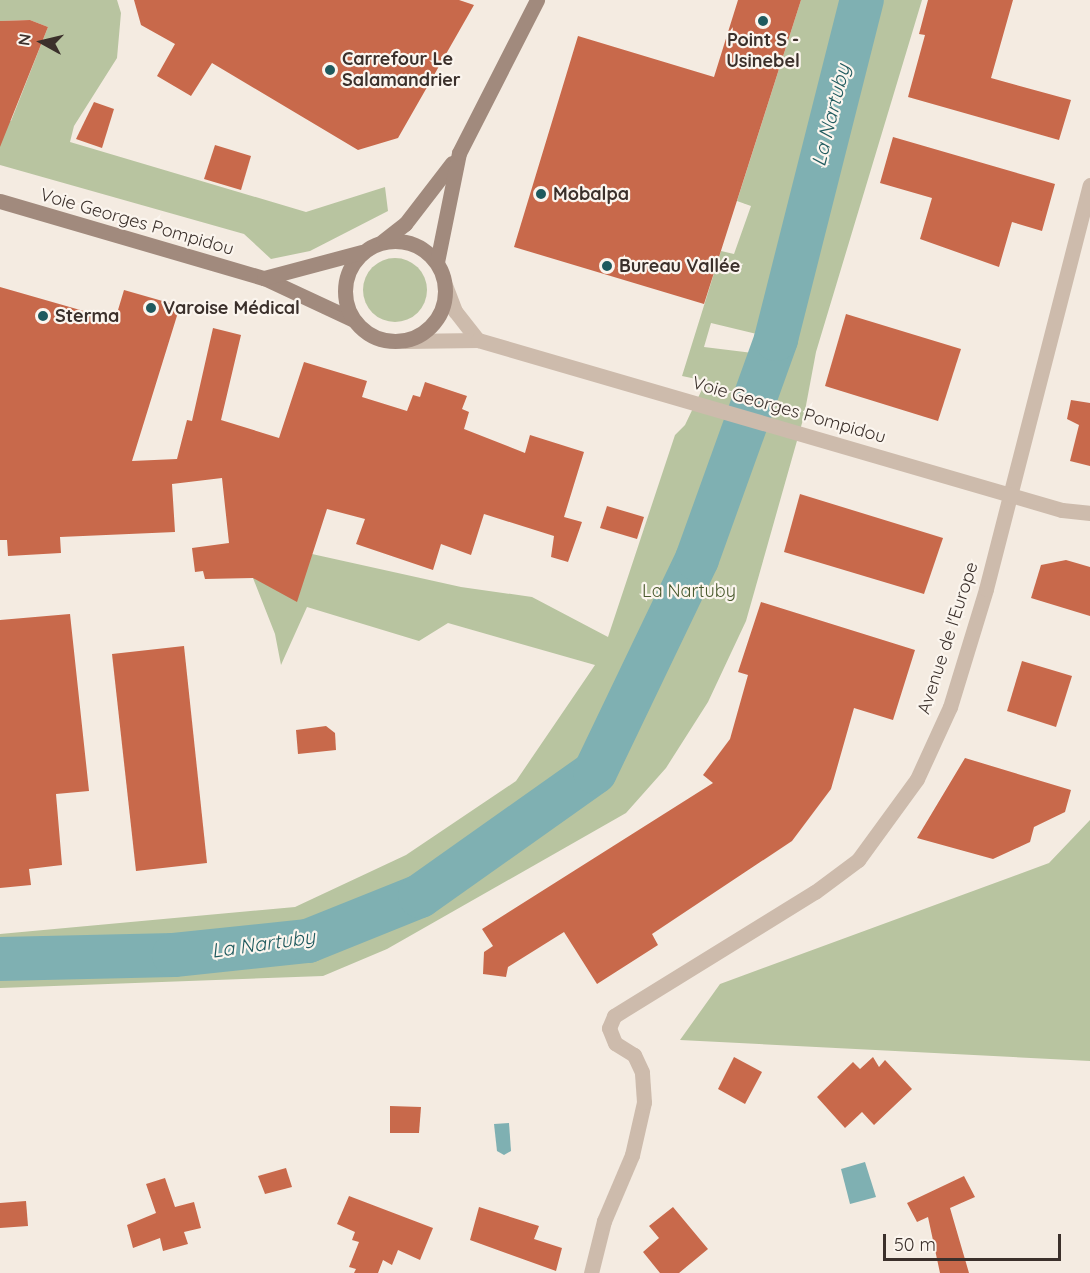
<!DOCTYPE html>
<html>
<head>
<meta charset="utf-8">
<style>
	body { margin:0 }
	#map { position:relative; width:1090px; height:1273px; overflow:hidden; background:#f4ebe1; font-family:Quicksand,sans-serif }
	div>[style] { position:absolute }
	.green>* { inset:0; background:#b8c4a0 }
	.round { border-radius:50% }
	.water>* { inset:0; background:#7fb0b2 }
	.river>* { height:44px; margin:-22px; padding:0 22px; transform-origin:22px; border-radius:22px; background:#7fb0b2 }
	.building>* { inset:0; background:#c8694b }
	.minor>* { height:15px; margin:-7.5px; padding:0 7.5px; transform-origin:7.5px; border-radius:7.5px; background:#cdbbac }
	.tertiary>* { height:15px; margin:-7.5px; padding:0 7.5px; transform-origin:7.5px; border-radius:7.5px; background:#cdbbac }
	.secondary>* { height:15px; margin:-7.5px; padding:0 7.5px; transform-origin:7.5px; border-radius:7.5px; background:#a18a7d }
	.secondary>.ring { margin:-7.5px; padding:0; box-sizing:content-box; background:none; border:15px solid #a18a7d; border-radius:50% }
	.dots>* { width:16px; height:16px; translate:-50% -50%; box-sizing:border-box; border:3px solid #fbf5ee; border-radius:50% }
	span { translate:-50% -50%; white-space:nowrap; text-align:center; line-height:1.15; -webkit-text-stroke:4.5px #fbf5ee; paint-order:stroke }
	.poi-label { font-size:18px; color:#3b302b; font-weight:700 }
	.left { translate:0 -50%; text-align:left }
	.street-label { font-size:18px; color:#3b302b }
	.park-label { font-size:18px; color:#4a5a2e }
	.water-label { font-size:20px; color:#1f5a5e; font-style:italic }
	.north { position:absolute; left:12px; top:12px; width:60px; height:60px; -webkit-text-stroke:4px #fbf5ee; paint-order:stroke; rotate:278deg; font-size:16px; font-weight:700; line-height:24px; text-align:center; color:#3b302b }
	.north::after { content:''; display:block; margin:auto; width:21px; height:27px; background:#3b302b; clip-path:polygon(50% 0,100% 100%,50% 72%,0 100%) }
	.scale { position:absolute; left:883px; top:1234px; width:178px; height:27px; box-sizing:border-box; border:3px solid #3b302b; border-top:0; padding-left:8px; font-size:18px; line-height:21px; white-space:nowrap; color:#3b302b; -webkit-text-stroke:4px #fbf5ee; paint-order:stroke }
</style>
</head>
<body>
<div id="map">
	<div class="green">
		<i style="clip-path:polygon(0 0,117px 0,121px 13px,117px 58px,74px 126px,70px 142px,306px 212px,385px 187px,388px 211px,310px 251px,271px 259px,244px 234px,0 165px,0 120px,11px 121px,48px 27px,30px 20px,0 21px)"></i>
		<i style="clip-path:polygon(evenodd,801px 0,922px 0,816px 352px,804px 416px,746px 621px,708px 702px,666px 768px,626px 813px,387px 949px,323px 976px,0 988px,0 934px,295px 907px,406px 855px,516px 781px,595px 665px,448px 623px,419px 641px,307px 607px,281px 665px,275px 634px,253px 578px,312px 554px,461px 587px,532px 597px,608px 637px,675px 435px,685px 425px,706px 381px,682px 376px,721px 251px,734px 254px,751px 206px,737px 201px,801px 0,711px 323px,765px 336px,761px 354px,704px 347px,711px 323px)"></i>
		<i class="round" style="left:363px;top:258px;width:64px;height:64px"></i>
		<i style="clip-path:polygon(1090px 820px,1090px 1061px,680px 1040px,720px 984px,1049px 863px)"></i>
	</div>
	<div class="water">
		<i style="clip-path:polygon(509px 1123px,511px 1151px,504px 1155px,497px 1151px,494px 1124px)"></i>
		<i style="clip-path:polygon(865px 1162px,876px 1197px,850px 1204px,841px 1169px)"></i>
	</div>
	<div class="river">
		<i style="left:0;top:959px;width:174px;rotate:-1.3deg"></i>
		<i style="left:174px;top:955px;width:135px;rotate:-6deg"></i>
		<i style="left:308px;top:941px;width:121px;rotate:-21.9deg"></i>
		<i style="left:420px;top:896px;width:214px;rotate:-35.3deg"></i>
		<i style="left:595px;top:772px;width:236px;rotate:-64.4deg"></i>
		<i style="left:697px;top:559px;width:234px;rotate:-70.2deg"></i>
		<i style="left:776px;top:339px;width:350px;rotate:-75.8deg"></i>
	</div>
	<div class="building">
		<i style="clip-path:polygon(134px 0,459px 0,474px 5px,398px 138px,358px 150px,212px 63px,191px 96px,157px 76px,175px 44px,141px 25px)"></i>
		<i style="clip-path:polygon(738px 0,801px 0,704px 304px,514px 247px,578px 36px,714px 77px)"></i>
		<i style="clip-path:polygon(928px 0,1013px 0,991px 78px,1071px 100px,1059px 140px,908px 97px,925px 35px,919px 34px)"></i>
		<i style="clip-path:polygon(30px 20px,48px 27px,0 147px,0 21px)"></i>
		<i style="clip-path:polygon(94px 102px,114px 109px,102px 148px,76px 139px)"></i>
		<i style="clip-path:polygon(893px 137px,1055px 184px,1042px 231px,1012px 222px,999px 267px,920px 239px,932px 198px,880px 183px)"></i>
		<i style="clip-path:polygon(215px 145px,251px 156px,241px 190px,204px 179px)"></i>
		<i style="clip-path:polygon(0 287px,115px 320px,124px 290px,180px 306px,132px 461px,177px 459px,187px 420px,192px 421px,213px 328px,241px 335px,221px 420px,279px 438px,304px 362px,367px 381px,362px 397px,407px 411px,413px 395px,420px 397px,425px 382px,467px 396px,462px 409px,469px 412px,464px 429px,525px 453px,530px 435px,584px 452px,564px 517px,582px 522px,568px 562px,551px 557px,554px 536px,484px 514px,471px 555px,441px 544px,433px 570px,356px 544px,365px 519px,327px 509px,297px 602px,253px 578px,205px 579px,203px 571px,195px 572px,192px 548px,229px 543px,222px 478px,172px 484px,175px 532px,60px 537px,61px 553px,8px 556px,7px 540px,0 540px)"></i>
		<i style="clip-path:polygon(846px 314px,961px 349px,938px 421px,825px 386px)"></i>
		<i style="clip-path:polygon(1071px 400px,1090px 403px,1090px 466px,1070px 461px,1079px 425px,1067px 419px)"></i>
		<i style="clip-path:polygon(800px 494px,943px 538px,924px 594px,784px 552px)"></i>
		<i style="clip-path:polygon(607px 506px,644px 517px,637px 539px,600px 528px)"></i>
		<i style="clip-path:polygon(1066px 560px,1090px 567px,1090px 616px,1031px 598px,1041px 565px)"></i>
		<i style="clip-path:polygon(761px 602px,915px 650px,893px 720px,854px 708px,831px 789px,792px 841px,652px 934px,658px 945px,597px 984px,564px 932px,508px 967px,506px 977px,483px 974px,484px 952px,493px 946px,482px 929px,713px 783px,703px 775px,730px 739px,748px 675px,738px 672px)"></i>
		<i style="clip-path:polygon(70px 614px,89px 791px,56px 794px,62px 865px,29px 869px,31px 885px,0 888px,0 620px)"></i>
		<i style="clip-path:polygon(184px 646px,207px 863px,136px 871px,112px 654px)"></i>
		<i style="clip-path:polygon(1022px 661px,1072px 676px,1056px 727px,1007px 711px)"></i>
		<i style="clip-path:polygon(326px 726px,335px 733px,336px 750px,298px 754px,296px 730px)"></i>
		<i style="clip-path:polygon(965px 758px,1071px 790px,1065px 812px,1034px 827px,1030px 842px,993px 859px,917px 838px)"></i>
		<i style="clip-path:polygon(734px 1057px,762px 1072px,745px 1104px,718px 1089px)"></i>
		<i style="clip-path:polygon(873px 1057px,879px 1067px,885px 1060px,912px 1089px,874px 1125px,862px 1112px,845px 1128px,817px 1097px,853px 1062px,860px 1069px)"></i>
		<i style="clip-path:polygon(390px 1106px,421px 1107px,419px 1133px,390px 1133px)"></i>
		<i style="clip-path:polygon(286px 1168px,292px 1187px,265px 1194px,258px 1176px)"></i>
		<i style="clip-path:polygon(964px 1176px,975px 1197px,950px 1208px,969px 1273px,940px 1273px,928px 1217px,917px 1222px,907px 1203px)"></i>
		<i style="clip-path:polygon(165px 1178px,175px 1207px,194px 1202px,201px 1228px,184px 1232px,188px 1244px,163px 1251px,160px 1238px,133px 1248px,127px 1225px,156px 1213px,146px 1184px)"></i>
		<i style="clip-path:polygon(349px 1196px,433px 1228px,420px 1260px,398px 1250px,392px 1265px,383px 1260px,378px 1273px,354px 1273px,356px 1269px,349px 1267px,359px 1242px,352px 1240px,355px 1232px,337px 1224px)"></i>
		<i style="clip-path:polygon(26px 1201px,28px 1226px,0 1228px,0 1203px)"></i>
		<i style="clip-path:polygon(479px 1207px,539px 1226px,534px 1239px,562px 1248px,556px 1271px,470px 1240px)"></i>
		<i style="clip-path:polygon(673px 1207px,708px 1249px,679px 1273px,660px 1273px,643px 1252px,659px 1238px,649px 1226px)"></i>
	</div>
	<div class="minor">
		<i style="left:591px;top:1273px;width:54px;rotate:-76deg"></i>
		<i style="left:604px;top:1221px;width:72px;rotate:-67deg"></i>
		<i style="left:632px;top:1155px;width:54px;rotate:-77.2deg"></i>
		<i style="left:644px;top:1102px;width:30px;rotate:-94deg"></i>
		<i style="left:642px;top:1072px;width:19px;rotate:-115deg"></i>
		<i style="left:634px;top:1055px;width:22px;rotate:-148deg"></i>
		<i style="left:615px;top:1043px;width:16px;rotate:-112deg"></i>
		<i style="left:609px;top:1028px;width:13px;rotate:-67deg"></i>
		<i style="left:614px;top:1016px;width:236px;rotate:-31.7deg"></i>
		<i style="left:815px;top:892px;width:54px;rotate:-36.7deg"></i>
		<i style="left:858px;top:860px;width:100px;rotate:-53.9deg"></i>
		<i style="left:917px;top:779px;width:79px;rotate:-65.4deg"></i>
		<i style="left:950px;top:707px;width:123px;rotate:-73deg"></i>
		<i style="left:986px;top:589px;width:417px;rotate:-75.6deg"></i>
	</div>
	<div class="tertiary">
		<i style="left:445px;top:285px;width:28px;rotate:69deg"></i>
		<i style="left:455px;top:311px;width:37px;rotate:52deg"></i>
		<i style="left:405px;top:341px;width:73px;rotate:-0.8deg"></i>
		<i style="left:478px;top:340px;width:608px;rotate:16.23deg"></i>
		<i style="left:1062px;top:510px;width:28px;rotate:6deg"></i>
	</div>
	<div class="secondary">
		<i style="left:0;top:201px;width:275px;rotate:16.3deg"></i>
		<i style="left:264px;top:278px;width:99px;rotate:25deg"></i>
		<i class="ring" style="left:345px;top:241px;width:85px;height:85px"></i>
		<i style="left:383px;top:241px;width:28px;rotate:-38deg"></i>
		<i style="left:405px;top:224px;width:77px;rotate:-52.4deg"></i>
		<i style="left:437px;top:262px;width:111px;rotate:-78.6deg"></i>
		<i style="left:459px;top:153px;width:172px;rotate:-63deg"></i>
		<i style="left:264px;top:278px;width:101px;rotate:-14.9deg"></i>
	</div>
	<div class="dots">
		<i style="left:763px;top:21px;background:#1f5a5e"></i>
		<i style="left:330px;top:70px;background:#1f5a5e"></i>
		<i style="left:541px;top:194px;background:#1f5a5e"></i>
		<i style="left:607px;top:266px;background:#1f5a5e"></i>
		<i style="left:151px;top:308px;background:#1f5a5e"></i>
		<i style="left:43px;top:316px;background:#1f5a5e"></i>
	</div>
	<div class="poi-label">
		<span style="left:763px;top:51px">Point S -<br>Usinebel</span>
		<span class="left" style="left:342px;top:70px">Carrefour Le<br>Salamandrier</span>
		<span class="left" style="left:553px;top:194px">Mobalpa</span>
		<span class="left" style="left:619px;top:266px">Bureau Vallée</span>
		<span class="left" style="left:163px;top:308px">Varoise Médical</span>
		<span class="left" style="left:55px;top:316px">Sterma</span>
	</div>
	<div class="street-label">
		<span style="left:137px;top:222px;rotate:16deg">Voie Georges Pompidou</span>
		<span style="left:789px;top:410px;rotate:16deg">Voie Georges Pompidou</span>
		<span style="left:948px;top:638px;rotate:-72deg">Avenue de l'Europe</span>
	</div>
	<div class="park-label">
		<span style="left:689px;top:591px">La Nartuby</span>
	</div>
	<div class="water-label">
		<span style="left:830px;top:115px;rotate:-76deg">La Nartuby</span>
		<span style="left:263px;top:943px;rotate:-8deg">La Nartuby</span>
	</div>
	<div class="north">N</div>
	<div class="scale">50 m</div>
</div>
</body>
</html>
